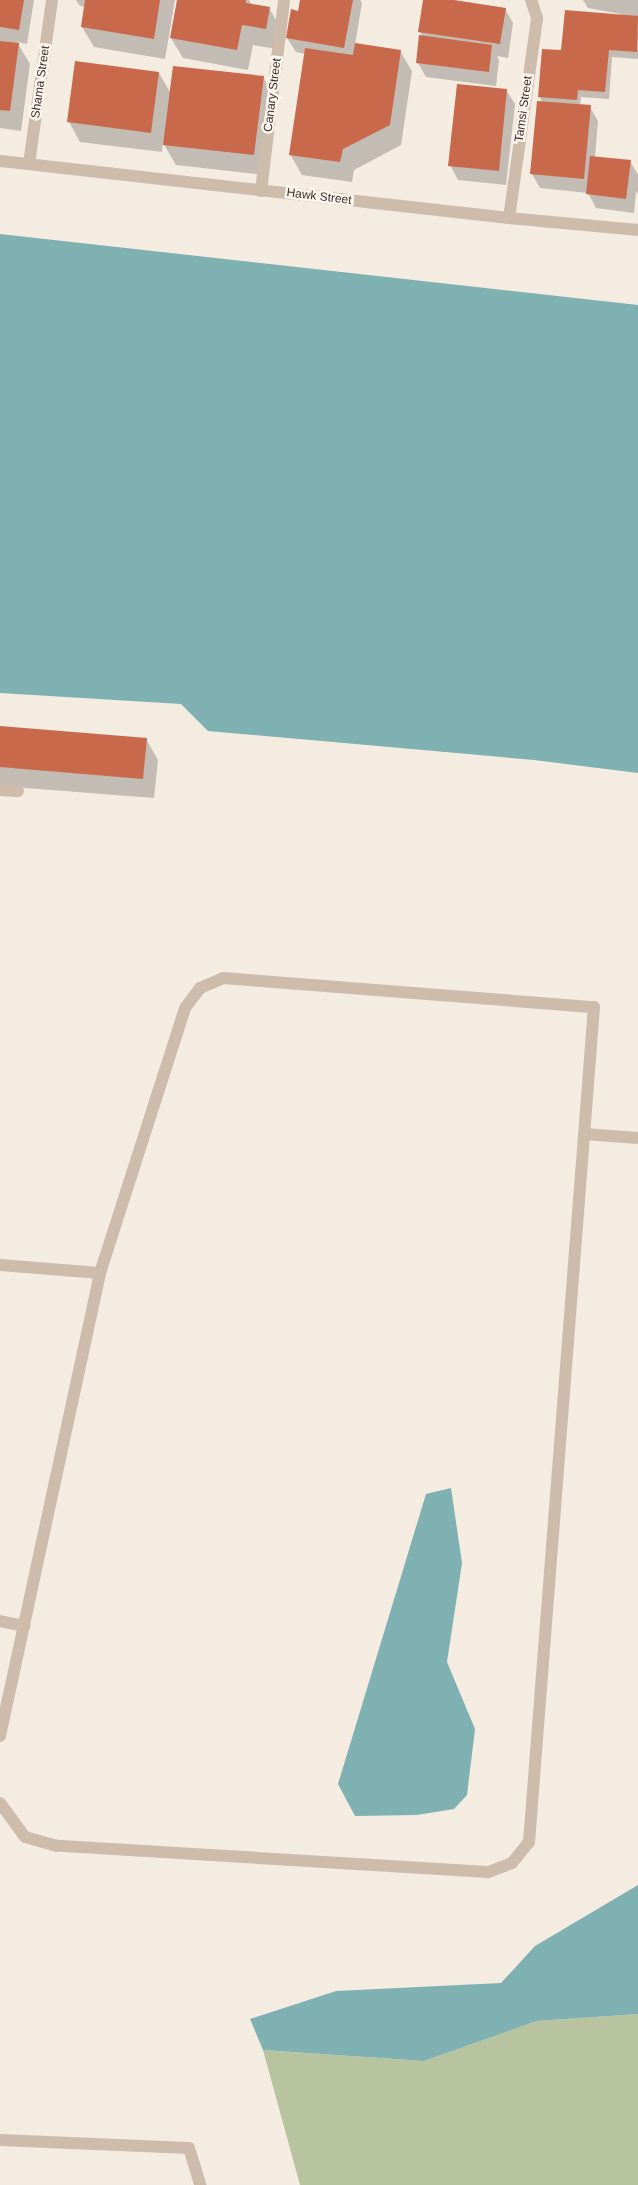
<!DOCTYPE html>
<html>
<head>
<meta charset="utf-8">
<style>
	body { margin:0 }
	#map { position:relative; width:638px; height:2185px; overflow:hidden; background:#f4ebe1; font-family:Helvetica,sans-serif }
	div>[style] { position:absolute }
	.green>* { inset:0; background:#b8c4a0 }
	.water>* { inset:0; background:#7fb0b2 }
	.shadow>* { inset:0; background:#0003 }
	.building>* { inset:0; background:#c8694b }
	.service>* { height:12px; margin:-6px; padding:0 6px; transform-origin:6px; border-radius:6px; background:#cdbbac }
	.minor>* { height:12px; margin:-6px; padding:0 6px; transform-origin:6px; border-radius:6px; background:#cdbbac }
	span { translate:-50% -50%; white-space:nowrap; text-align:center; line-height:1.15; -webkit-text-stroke:5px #fbf5ee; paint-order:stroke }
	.street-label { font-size:12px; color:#3b302b }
</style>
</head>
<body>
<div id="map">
	<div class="green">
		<i style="clip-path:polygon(638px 2014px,638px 2185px,300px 2185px,263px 2050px,424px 2061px,537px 2021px)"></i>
	</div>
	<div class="water">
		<i style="clip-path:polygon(0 234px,638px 305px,638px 773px,534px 760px,208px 731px,181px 704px,0 693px)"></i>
		<i style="clip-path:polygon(451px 1488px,462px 1563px,447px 1662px,475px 1729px,467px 1795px,454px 1809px,417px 1815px,355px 1816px,338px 1784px,426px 1494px)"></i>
		<i style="clip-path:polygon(638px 1885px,638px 2014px,537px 2021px,424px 2061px,263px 2050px,250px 2019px,336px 1991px,501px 1983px,535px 1946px)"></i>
	</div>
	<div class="shadow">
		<i style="clip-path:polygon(0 0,34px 0,27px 44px,17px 42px,30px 64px,21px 131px,0 128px)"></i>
		<i style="clip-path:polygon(76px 0,175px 0,165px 59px,94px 47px,82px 27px,85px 7px,80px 6px)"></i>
		<i style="clip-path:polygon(178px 0,249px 0,252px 5px,269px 8px,281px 29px,277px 49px,253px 45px,248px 70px,183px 58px,171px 38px)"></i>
		<i style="clip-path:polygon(301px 0,360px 0,362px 3px,355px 44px,400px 51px,412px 71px,401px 145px,354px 170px,352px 182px,302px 175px,290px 154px,305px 54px,296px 52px,287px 38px,299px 12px)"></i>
		<i style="clip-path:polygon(425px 0,446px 0,505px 9px,513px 23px,508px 58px,497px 56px,499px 60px,496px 86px,426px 77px,418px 63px,423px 37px,420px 32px)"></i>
		<i style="clip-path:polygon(583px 0,638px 0,638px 59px,612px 57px,609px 99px,581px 97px,580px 106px,590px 107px,598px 121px,595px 157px,630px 161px,638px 175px,638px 194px,636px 191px,634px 213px,596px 208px,588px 193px,540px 188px,532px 174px,543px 103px,539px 96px,563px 52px,621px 16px,621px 14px,588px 8px)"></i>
		<i style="clip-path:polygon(159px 73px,171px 94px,263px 77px,275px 98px,265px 175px,176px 165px,163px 143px,162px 152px,80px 142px,69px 122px)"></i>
		<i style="clip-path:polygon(506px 90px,515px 104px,506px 185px,458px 180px,450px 165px)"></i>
		<i style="clip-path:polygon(0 728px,146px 739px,158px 760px,154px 798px,0 786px)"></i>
	</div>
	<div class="building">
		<i style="clip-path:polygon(0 0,24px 0,19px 30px,0 27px)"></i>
		<i style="clip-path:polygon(85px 0,160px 0,154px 39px,81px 27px)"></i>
		<i style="clip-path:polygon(177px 0,246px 0,246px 3px,270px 7px,266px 29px,242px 25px,237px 50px,170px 38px)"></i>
		<i style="clip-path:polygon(300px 0,353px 0,344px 48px,286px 38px,291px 9px,298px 11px)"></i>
		<i style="clip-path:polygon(423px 0,454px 0,506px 8px,500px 44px,418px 32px)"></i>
		<i style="clip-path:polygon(565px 10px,638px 16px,637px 52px,609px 50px,605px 92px,578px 90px,577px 100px,538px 97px,542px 49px,561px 50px)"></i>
		<i style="clip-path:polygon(419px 35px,492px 45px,489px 72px,416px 63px)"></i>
		<i style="clip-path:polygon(0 41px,19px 43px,10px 111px,0 110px)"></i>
		<i style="clip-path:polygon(355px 43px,401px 50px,390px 125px,343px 149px,340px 162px,289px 155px,305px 48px,353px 55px)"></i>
		<i style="clip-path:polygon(75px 61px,159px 72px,151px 133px,67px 122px)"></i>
		<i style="clip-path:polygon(173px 66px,264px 76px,254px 155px,163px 145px)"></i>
		<i style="clip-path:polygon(457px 84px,507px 89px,499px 171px,448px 166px)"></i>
		<i style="clip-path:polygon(537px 101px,591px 105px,584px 179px,530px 174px)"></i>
		<i style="clip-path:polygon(590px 156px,631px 160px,626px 199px,586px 194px)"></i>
		<i style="clip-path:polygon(0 726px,147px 738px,143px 779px,0 767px)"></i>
	</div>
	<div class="service">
		<i style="left:0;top:790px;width:18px;rotate:3deg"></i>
		<i style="left:584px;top:1134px;width:54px;rotate:4.2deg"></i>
		<i style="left:0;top:1621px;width:25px;rotate:12deg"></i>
		<i style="left:0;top:1736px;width:474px;rotate:-77.8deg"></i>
		<i style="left:100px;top:1273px;width:278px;rotate:-72.2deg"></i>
		<i style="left:185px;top:1008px;width:25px;rotate:-53deg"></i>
		<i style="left:200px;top:988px;width:25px;rotate:-23deg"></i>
		<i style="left:223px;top:978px;width:372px;rotate:4.5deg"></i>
		<i style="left:594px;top:1007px;width:838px;rotate:94.45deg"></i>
		<i style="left:529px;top:1842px;width:27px;rotate:129deg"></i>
		<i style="left:512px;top:1863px;width:26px;rotate:159deg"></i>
		<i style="left:488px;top:1872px;width:432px;rotate:-176.5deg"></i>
		<i style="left:57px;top:1846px;width:33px;rotate:-164deg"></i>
		<i style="left:25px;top:1837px;width:42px;rotate:-126.3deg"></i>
		<i style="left:0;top:2140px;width:189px;rotate:2.4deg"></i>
		<i style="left:189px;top:2148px;width:39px;rotate:73deg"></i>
	</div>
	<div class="minor">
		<i style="left:0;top:161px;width:512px;rotate:6.39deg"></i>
		<i style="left:509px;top:218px;width:130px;rotate:5.3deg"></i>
		<i style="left:29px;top:164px;width:166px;rotate:-82deg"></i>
		<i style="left:261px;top:191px;width:192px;rotate:-83.1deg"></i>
		<i style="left:509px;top:218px;width:202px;rotate:-82deg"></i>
		<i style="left:537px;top:18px;width:19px;rotate:-108deg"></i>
		<i style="left:0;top:1265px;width:100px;rotate:4.6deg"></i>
	</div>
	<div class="street-label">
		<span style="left:41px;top:82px;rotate:-82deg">Shama Street</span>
		<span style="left:273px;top:95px;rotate:-83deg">Canary Street</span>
		<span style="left:524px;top:109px;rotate:-82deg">Tamsi Street</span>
		<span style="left:319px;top:197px;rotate:7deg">Hawk Street</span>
	</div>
</div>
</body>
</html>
